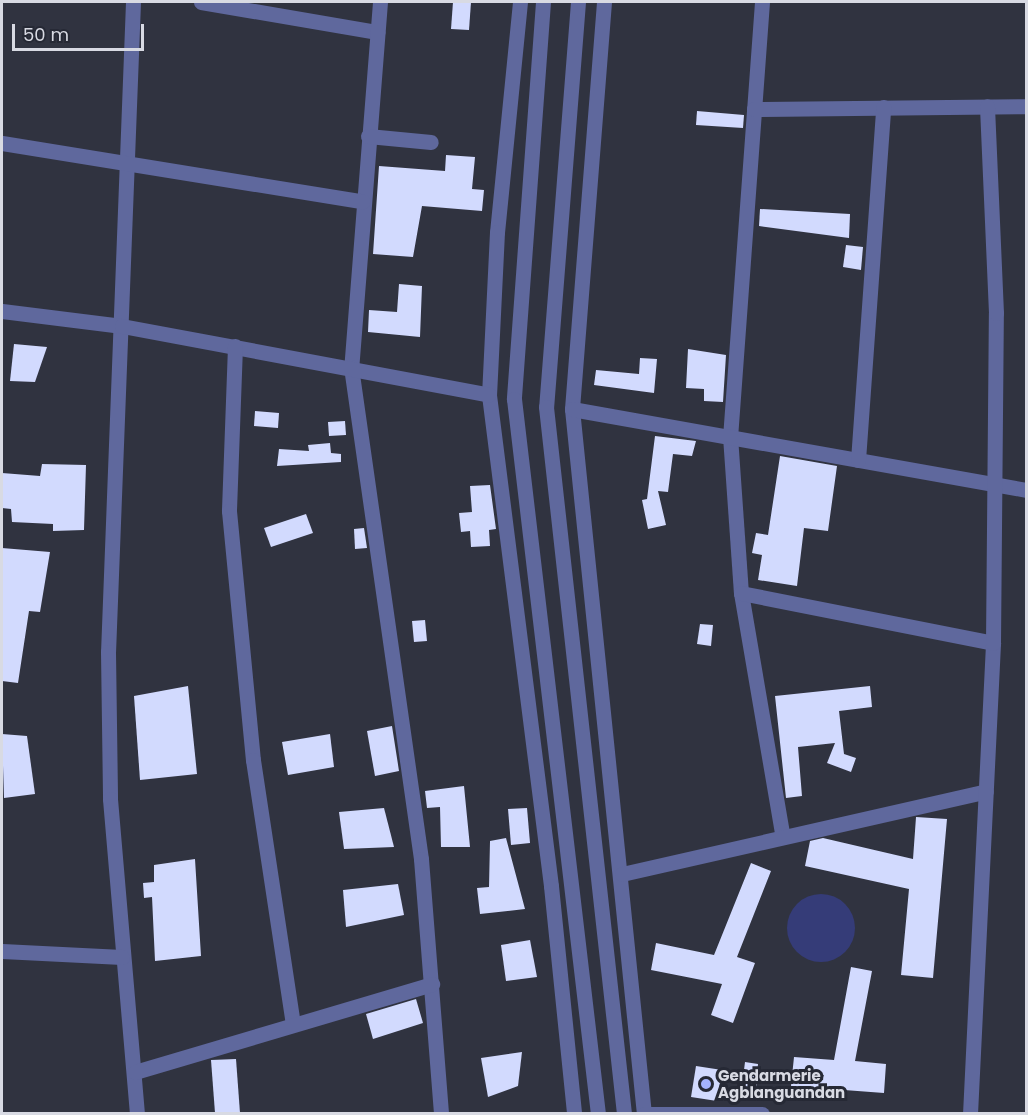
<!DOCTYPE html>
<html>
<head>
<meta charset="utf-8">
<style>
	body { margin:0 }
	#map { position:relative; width:1028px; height:1115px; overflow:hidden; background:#303340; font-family:Poppins,sans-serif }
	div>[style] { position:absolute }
	.green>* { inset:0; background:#353c78 }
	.round { border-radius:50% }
	.building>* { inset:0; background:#d2dafe }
	.minor>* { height:15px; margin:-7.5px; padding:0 7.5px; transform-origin:7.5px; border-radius:7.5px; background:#5f689d }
	.dots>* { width:16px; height:16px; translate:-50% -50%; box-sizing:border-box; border:3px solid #262935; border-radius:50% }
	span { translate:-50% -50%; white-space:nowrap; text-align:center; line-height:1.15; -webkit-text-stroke:6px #262935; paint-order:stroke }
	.poi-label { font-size:15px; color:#d8dae3; font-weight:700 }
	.left { translate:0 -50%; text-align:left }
	.frame { position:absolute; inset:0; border:3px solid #d8dae3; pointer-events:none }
	.scale { position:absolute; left:12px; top:24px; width:132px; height:27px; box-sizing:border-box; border:3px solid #d8dae3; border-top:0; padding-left:8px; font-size:18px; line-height:21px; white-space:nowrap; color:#d8dae3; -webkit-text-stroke:4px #262935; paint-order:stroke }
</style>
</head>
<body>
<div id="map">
	<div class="green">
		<i class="round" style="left:787px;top:894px;width:68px;height:68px"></i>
	</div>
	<div class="building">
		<i style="clip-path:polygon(453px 2px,471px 2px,469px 30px,451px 29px)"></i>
		<i style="clip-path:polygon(697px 111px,744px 115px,743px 128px,696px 125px)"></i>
		<i style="clip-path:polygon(446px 155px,475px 157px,472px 189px,484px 190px,482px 211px,422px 206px,413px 257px,373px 254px,379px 166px,445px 171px)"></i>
		<i style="clip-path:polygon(760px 209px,850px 214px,849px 238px,759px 226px)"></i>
		<i style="clip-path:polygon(846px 245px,863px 247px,861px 270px,843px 267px)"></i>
		<i style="clip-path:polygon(399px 284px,422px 286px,420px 337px,368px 332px,369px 310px,397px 312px)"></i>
		<i style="clip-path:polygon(14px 344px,47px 347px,35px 382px,10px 381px)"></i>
		<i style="clip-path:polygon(688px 349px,726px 355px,723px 402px,704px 401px,704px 389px,686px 388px)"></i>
		<i style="clip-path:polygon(640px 358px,657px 359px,654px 393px,594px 385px,596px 370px,639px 374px)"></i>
		<i style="clip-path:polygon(255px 411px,279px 413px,278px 428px,254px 426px)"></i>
		<i style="clip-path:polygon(345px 421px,346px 435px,329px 436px,328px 422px)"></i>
		<i style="clip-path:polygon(655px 436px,696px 441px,692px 456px,673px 454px,668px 492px,658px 491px,666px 525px,648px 529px,642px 500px,647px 499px)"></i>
		<i style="clip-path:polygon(330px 443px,331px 453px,341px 454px,341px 462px,277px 466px,279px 449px,309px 451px,308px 445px)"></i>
		<i style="clip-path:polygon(780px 456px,837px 466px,828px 531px,804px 528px,797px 586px,758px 580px,762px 555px,752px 553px,756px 533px,768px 535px)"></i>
		<i style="clip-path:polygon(42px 464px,86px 465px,84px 530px,53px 531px,53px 524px,12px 522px,11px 509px,2px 508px,2px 473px,40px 476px)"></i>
		<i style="clip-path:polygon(490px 485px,496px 529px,489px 530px,490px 546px,471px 547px,470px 531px,461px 532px,459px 513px,472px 512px,470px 486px)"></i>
		<i style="clip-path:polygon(306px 514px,313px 533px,271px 547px,264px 528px)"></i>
		<i style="clip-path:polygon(364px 528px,367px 548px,355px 549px,354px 529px)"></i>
		<i style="clip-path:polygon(2px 548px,50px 552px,40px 612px,29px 611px,18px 683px,2px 681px)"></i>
		<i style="clip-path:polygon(425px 620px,427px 641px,414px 642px,412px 621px)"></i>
		<i style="clip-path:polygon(700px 624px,713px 625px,711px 646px,697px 644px)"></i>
		<i style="clip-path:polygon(188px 686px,197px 774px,140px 780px,134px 696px)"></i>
		<i style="clip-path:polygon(870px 686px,872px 707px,839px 711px,844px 754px,856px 758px,851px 772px,827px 763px,835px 743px,798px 747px,802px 796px,786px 798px,775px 696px)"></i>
		<i style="clip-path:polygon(392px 726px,399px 771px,375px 776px,367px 731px)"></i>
		<i style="clip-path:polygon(2px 734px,27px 736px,35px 794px,4px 798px)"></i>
		<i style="clip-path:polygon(330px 734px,334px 767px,288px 775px,282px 742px)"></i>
		<i style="clip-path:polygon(464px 786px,470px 847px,441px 847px,440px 807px,427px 808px,425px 791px)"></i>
		<i style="clip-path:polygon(384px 808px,394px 847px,344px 849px,339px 812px)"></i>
		<i style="clip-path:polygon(527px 808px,530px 843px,511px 845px,508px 809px)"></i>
		<i style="clip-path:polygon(916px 817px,947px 819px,933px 978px,901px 975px,909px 889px,805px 866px,810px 841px,823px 838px,913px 859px)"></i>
		<i style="clip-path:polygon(506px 838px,525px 909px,480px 914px,477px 888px,489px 887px,490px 841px)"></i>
		<i style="clip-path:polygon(195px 859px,201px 956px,155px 961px,152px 897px,144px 898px,143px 883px,154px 882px,154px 865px)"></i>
		<i style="clip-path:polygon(751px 863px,771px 871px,737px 957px,755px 963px,733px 1023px,711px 1015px,722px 984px,651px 970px,656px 943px,714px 955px)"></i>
		<i style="clip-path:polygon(398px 884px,404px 915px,346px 927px,343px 890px)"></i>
		<i style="clip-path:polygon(530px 940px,537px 977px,506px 981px,501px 945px)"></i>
		<i style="clip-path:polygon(851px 967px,872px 971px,855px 1061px,886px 1064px,884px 1093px,791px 1086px,794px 1057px,834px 1060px)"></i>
		<i style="clip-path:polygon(416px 999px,423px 1023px,373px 1039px,366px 1014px)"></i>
		<i style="clip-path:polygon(522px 1052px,518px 1086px,488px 1097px,481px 1058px)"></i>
		<i style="clip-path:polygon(236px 1059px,240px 1113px,215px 1113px,211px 1060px)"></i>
		<i style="clip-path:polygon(745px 1062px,758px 1064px,756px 1088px,742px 1086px)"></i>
		<i style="clip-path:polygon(696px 1066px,722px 1070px,717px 1101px,691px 1097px)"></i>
	</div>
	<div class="minor">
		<i style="left:133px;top:2px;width:650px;rotate:92.2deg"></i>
		<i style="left:108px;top:652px;width:147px;rotate:89.2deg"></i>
		<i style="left:110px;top:799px;width:316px;rotate:85.1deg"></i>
		<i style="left:201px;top:2px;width:179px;rotate:9.7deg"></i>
		<i style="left:380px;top:2px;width:366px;rotate:94.5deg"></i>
		<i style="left:351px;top:367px;width:497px;rotate:81.9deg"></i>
		<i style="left:421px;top:859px;width:256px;rotate:85.5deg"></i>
		<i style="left:520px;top:2px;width:231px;rotate:95.7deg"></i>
		<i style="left:497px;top:232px;width:163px;rotate:92.8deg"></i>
		<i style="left:489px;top:395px;width:495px;rotate:82.8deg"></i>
		<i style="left:551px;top:886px;width:229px;rotate:84.2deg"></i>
		<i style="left:543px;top:2px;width:398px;rotate:94.2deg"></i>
		<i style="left:514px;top:399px;width:720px;rotate:83.3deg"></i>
		<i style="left:578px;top:2px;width:406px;rotate:94.5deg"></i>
		<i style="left:546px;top:407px;width:711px;rotate:83.7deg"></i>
		<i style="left:604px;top:2px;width:408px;rotate:94.5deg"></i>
		<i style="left:572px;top:409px;width:709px;rotate:84.17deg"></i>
		<i style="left:762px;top:2px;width:435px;rotate:94.2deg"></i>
		<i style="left:730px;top:436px;width:157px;rotate:86deg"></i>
		<i style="left:741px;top:593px;width:244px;rotate:80.3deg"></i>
		<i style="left:754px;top:109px;width:272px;rotate:-0.6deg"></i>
		<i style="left:368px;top:136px;width:63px;rotate:5.4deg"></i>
		<i style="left:2px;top:143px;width:365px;rotate:9.2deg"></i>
		<i style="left:2px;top:311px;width:121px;rotate:7.1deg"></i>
		<i style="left:122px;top:326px;width:373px;rotate:10.6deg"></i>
		<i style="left:235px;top:346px;width:165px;rotate:92.1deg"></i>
		<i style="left:229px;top:511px;width:250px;rotate:84.5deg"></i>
		<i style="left:253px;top:760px;width:266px;rotate:81.4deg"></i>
		<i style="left:572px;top:409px;width:461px;rotate:10.1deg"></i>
		<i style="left:858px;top:460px;width:354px;rotate:-85.9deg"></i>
		<i style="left:741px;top:593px;width:257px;rotate:11.2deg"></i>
		<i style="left:622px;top:874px;width:373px;rotate:-12.8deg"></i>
		<i style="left:2px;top:951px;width:120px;rotate:2.9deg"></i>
		<i style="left:135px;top:1072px;width:310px;rotate:-16.5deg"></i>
		<i style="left:644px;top:1114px;width:118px"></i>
		<i style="left:970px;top:1114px;width:472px;rotate:-87.2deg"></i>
		<i style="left:993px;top:643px;width:330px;rotate:-89.5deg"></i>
		<i style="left:996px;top:313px;width:207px;rotate:-92.5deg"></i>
	</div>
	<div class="dots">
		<i style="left:706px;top:1084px;background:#a4b2fc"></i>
	</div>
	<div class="poi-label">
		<span class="left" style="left:718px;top:1084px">Gendarmerie<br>Agblanguandan</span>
	</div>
	<div class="frame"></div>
	<div class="scale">50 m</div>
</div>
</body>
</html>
